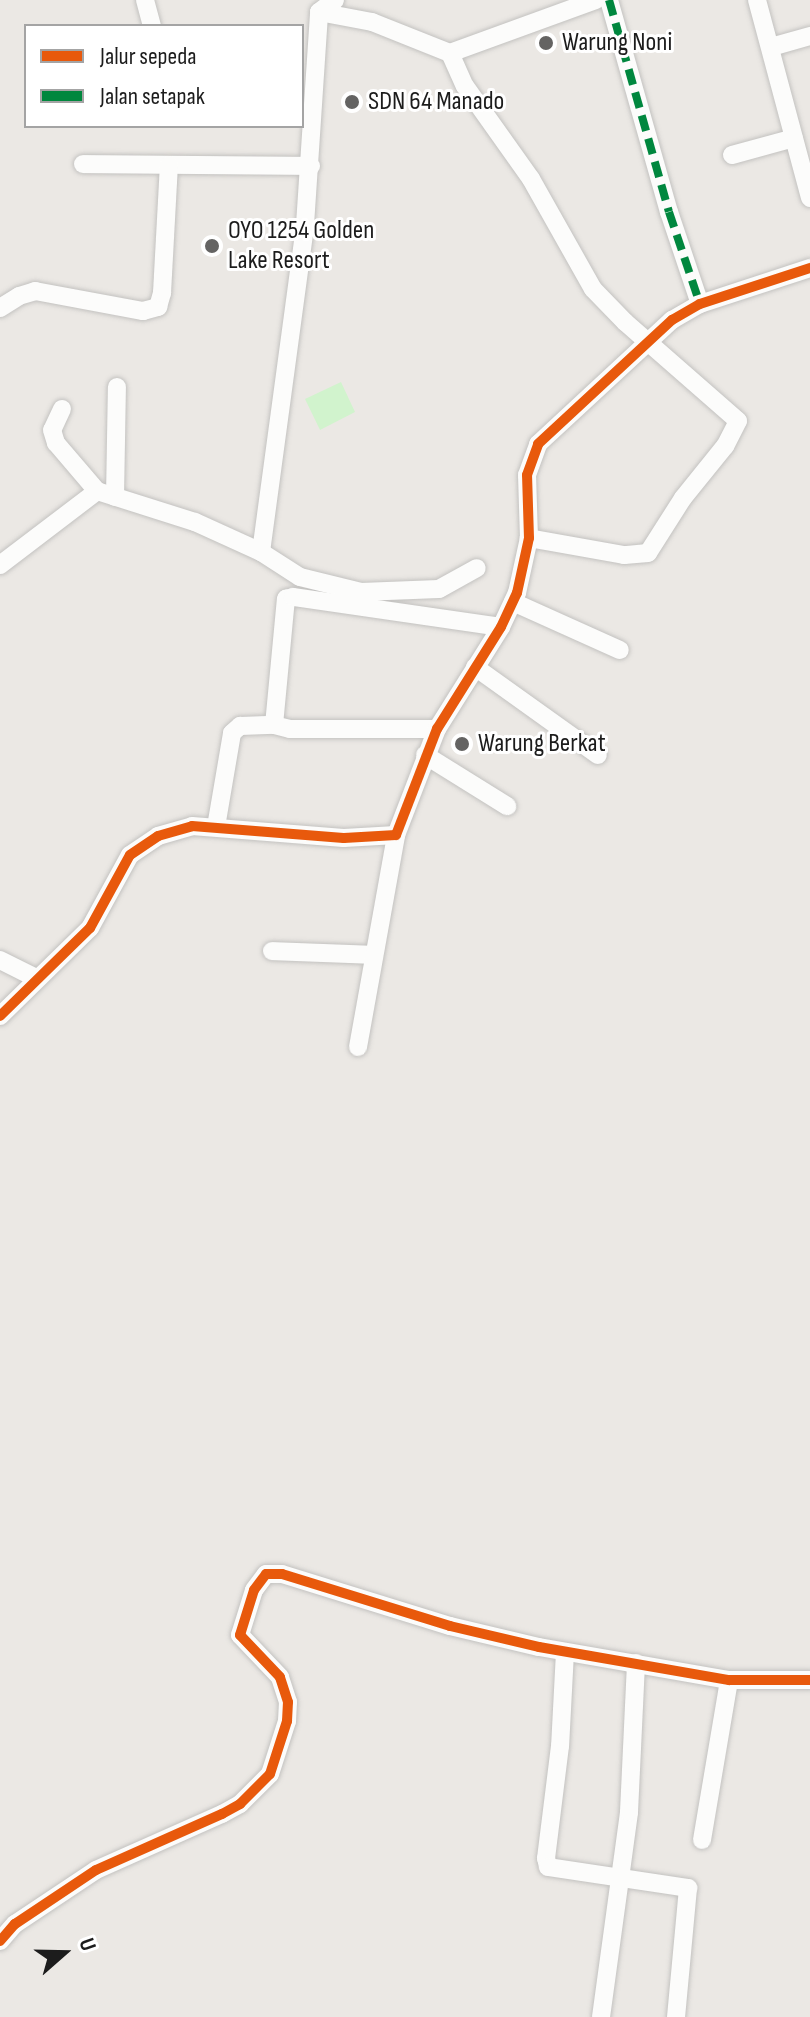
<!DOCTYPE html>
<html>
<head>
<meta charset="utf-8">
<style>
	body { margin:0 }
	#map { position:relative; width:810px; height:2017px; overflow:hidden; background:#ebe8e4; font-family:"Sofia Sans Condensed",sans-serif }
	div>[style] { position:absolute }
	.park>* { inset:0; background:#d1f3cd }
	.roads { filter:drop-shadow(0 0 2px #c3c2c0) drop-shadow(0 0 2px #c3c2c0) }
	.minor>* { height:18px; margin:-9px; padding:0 9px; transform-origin:9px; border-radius:9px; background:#fcfcfb }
	.quiet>* { height:8px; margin-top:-4px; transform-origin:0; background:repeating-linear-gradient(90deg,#00873e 0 16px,transparent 0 24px) }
	.cycleway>* { height:10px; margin:-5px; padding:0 5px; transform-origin:5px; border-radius:5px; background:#e8590c }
	.dots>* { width:22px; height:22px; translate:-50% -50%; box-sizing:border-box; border:4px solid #fff; border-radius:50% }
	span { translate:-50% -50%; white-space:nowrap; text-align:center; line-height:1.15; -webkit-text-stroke:6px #fff; paint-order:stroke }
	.poi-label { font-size:26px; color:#1c1c1c }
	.left { translate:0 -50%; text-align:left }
	.legend { position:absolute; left:24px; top:24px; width:280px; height:104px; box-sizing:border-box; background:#fff; border:2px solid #a4a4a4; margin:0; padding:10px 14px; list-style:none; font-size:24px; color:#1c1c1c }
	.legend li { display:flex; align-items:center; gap:16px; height:40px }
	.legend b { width:40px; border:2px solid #a4a4a4 }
	.north { position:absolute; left:24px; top:1913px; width:80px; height:80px; -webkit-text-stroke:6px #fff; paint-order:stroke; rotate:70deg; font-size:22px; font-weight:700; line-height:32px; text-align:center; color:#1c1c1c }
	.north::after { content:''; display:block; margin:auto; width:28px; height:36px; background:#1c1c1c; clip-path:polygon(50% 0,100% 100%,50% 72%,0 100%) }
</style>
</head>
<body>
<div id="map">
	<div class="park">
		<i style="clip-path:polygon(341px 382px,355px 412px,320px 430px,305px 399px)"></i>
	</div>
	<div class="roads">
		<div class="minor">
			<i style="left:145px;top:0;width:27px;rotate:75deg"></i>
			<i style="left:609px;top:0;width:220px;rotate:74.2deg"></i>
			<i style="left:669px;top:212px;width:97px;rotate:71.4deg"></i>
			<i style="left:757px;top:0;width:205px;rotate:75deg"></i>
			<i style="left:319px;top:12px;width:54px;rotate:10.7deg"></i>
			<i style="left:372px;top:22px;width:84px;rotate:21.7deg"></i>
			<i style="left:450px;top:53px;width:155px;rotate:-20deg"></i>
			<i style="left:771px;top:47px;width:41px;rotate:-15.8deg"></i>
			<i style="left:450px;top:53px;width:36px;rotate:66deg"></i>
			<i style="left:465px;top:86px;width:114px;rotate:54.6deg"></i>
			<i style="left:531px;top:179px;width:126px;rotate:60.6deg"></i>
			<i style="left:593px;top:289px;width:46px;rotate:45.9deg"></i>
			<i style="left:625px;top:322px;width:150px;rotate:41.2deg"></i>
			<i style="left:738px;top:421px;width:28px;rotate:117deg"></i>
			<i style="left:725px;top:446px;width:67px;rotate:128.9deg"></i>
			<i style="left:683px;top:498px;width:65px;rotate:122.5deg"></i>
			<i style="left:648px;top:553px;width:24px;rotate:175deg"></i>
			<i style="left:624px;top:555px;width:97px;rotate:-169.9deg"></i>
			<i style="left:732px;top:155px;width:64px;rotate:-15.3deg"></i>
			<i style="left:83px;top:164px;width:228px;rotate:0.5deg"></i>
			<i style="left:0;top:308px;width:22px;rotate:-32deg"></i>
			<i style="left:19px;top:296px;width:17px;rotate:-17deg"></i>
			<i style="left:35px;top:291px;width:110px;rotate:10.5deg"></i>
			<i style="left:143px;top:311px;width:16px;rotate:-15deg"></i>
			<i style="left:158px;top:307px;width:15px;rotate:-74deg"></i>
			<i style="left:162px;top:293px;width:128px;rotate:-86.9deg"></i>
			<i style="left:62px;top:409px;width:23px;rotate:115deg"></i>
			<i style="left:52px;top:430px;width:14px;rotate:73deg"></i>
			<i style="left:56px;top:443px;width:63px;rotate:49.5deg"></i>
			<i style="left:97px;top:491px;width:103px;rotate:17.6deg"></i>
			<i style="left:195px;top:522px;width:72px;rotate:24.4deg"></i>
			<i style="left:261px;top:552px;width:330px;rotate:-82.3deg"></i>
			<i style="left:305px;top:225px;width:213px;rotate:-86.2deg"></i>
			<i style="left:319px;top:12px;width:20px;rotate:-37deg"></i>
			<i style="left:115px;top:497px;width:110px;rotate:-89deg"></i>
			<i style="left:261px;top:552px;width:46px;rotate:32.7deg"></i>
			<i style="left:300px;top:577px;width:63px;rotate:13.8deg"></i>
			<i style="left:361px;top:592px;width:78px;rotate:-2.2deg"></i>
			<i style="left:439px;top:589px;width:43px;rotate:-28.9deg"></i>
			<i style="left:0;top:565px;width:122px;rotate:-37.3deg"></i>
			<i style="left:513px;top:602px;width:117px;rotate:24.2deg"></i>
			<i style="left:475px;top:667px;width:151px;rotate:35.6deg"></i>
			<i style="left:437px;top:729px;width:147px;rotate:180deg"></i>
			<i style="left:290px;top:729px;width:16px;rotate:-166deg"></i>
			<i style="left:274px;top:725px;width:127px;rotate:-84.6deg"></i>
			<i style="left:286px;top:599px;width:7px;rotate:-16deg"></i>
			<i style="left:293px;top:597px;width:210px;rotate:8.2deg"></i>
			<i style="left:425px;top:755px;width:97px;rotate:31.9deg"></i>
			<i style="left:216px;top:827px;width:95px;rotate:-80.3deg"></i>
			<i style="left:232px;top:733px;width:11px;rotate:-41deg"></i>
			<i style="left:240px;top:726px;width:34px;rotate:-2deg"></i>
			<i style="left:272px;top:951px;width:102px;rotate:2.2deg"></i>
			<i style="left:0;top:960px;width:40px;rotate:26.6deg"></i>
			<i style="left:0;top:1016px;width:126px;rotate:-44.4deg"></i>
			<i style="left:90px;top:928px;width:83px;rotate:-61.3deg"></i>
			<i style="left:130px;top:855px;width:34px;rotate:-34deg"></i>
			<i style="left:158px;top:836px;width:35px;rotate:-16deg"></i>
			<i style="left:192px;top:826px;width:152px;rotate:4.5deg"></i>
			<i style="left:344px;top:838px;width:52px;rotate:-3.3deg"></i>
			<i style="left:396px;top:835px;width:114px;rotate:-68.9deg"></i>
			<i style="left:437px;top:729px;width:120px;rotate:-57.9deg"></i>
			<i style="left:501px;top:627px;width:38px;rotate:-65deg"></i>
			<i style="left:517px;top:593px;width:56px;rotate:-77.7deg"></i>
			<i style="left:529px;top:538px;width:63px;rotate:-91.8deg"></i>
			<i style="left:527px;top:475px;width:33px;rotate:-70deg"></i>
			<i style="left:538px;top:444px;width:183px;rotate:-42.8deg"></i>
			<i style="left:672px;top:320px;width:32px;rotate:-30deg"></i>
			<i style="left:700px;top:304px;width:116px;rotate:-18.1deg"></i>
			<i style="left:358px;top:1047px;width:215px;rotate:-79.8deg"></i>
			<i style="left:565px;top:1652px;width:94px;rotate:93deg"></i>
			<i style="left:560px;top:1746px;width:113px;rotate:97.1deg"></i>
			<i style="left:546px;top:1858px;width:9px;rotate:77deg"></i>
			<i style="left:548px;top:1867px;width:142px;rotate:8.5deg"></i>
			<i style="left:688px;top:1888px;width:130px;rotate:95.3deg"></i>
			<i style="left:702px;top:1840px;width:162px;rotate:-80.4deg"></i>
			<i style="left:0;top:1941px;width:23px;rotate:-49deg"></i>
			<i style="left:15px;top:1924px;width:97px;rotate:-33.7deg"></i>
			<i style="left:96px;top:1870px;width:138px;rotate:-24deg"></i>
			<i style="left:222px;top:1814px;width:21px;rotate:-29deg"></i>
			<i style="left:240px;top:1804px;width:42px;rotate:-45deg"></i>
			<i style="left:270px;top:1774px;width:56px;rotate:-72.2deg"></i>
			<i style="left:287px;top:1721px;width:19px;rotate:-87deg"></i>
			<i style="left:288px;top:1702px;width:26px;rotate:-108deg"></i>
			<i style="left:280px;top:1677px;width:58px;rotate:-133.6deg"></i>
			<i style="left:240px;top:1635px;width:47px;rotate:-72.7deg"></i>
			<i style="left:254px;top:1590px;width:20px;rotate:-53deg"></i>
			<i style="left:266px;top:1574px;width:16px"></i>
			<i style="left:282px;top:1574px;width:176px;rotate:17.2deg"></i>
			<i style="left:450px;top:1626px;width:91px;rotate:13.3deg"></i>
			<i style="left:539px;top:1647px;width:193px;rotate:9.9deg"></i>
			<i style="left:729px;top:1680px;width:81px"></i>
			<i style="left:601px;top:2017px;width:207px;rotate:-82.2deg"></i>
			<i style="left:629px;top:1812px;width:149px;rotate:-87.3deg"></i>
		</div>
	</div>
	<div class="quiet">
		<i style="left:609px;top:0;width:220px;rotate:74.2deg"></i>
		<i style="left:669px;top:212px;width:97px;rotate:71.4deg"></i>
	</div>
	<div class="cycleway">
		<i style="left:0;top:1016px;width:126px;rotate:-44.4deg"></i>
		<i style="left:90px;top:928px;width:83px;rotate:-61.3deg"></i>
		<i style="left:130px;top:855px;width:34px;rotate:-34deg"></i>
		<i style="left:158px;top:836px;width:35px;rotate:-16deg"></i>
		<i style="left:192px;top:826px;width:152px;rotate:4.5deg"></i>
		<i style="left:344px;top:838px;width:52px;rotate:-3.3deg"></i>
		<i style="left:396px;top:835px;width:114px;rotate:-68.9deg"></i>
		<i style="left:437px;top:729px;width:120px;rotate:-57.9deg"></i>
		<i style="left:501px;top:627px;width:38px;rotate:-65deg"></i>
		<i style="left:517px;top:593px;width:56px;rotate:-77.7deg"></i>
		<i style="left:529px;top:538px;width:63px;rotate:-91.8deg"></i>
		<i style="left:527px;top:475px;width:33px;rotate:-70deg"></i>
		<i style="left:538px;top:444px;width:183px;rotate:-42.8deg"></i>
		<i style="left:672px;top:320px;width:32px;rotate:-30deg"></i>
		<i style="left:700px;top:304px;width:116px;rotate:-18.1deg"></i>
		<i style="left:0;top:1941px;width:23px;rotate:-49deg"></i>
		<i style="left:15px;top:1924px;width:97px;rotate:-33.7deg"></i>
		<i style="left:96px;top:1870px;width:138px;rotate:-24deg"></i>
		<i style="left:222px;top:1814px;width:21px;rotate:-29deg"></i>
		<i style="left:240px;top:1804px;width:42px;rotate:-45deg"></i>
		<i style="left:270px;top:1774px;width:56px;rotate:-72.2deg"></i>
		<i style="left:287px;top:1721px;width:19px;rotate:-87deg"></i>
		<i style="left:288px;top:1702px;width:26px;rotate:-108deg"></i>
		<i style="left:280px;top:1677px;width:58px;rotate:-133.6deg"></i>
		<i style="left:240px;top:1635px;width:47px;rotate:-72.7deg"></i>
		<i style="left:254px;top:1590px;width:20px;rotate:-53deg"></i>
		<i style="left:266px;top:1574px;width:16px"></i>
		<i style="left:282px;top:1574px;width:176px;rotate:17.2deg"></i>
		<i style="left:450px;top:1626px;width:91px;rotate:13.3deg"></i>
		<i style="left:539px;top:1647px;width:193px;rotate:9.9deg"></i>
		<i style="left:729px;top:1680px;width:81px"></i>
	</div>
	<div class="dots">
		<i style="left:546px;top:43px;background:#646362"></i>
		<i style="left:352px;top:102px;background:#646362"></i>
		<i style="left:212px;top:246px;background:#646362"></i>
		<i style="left:462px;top:744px;background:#646362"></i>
	</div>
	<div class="poi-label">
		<span class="left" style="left:562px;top:43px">Warung Noni</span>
		<span class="left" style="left:368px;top:102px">SDN 64 Manado</span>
		<span class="left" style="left:228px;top:246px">OYO 1254 Golden<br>Lake Resort</span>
		<span class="left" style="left:478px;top:744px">Warung Berkat</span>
	</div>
	<ul class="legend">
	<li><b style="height:10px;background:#e8590c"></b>Jalur sepeda</li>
	<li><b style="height:10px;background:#00873e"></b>Jalan setapak</li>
	</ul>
	<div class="north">U</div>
</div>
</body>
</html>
